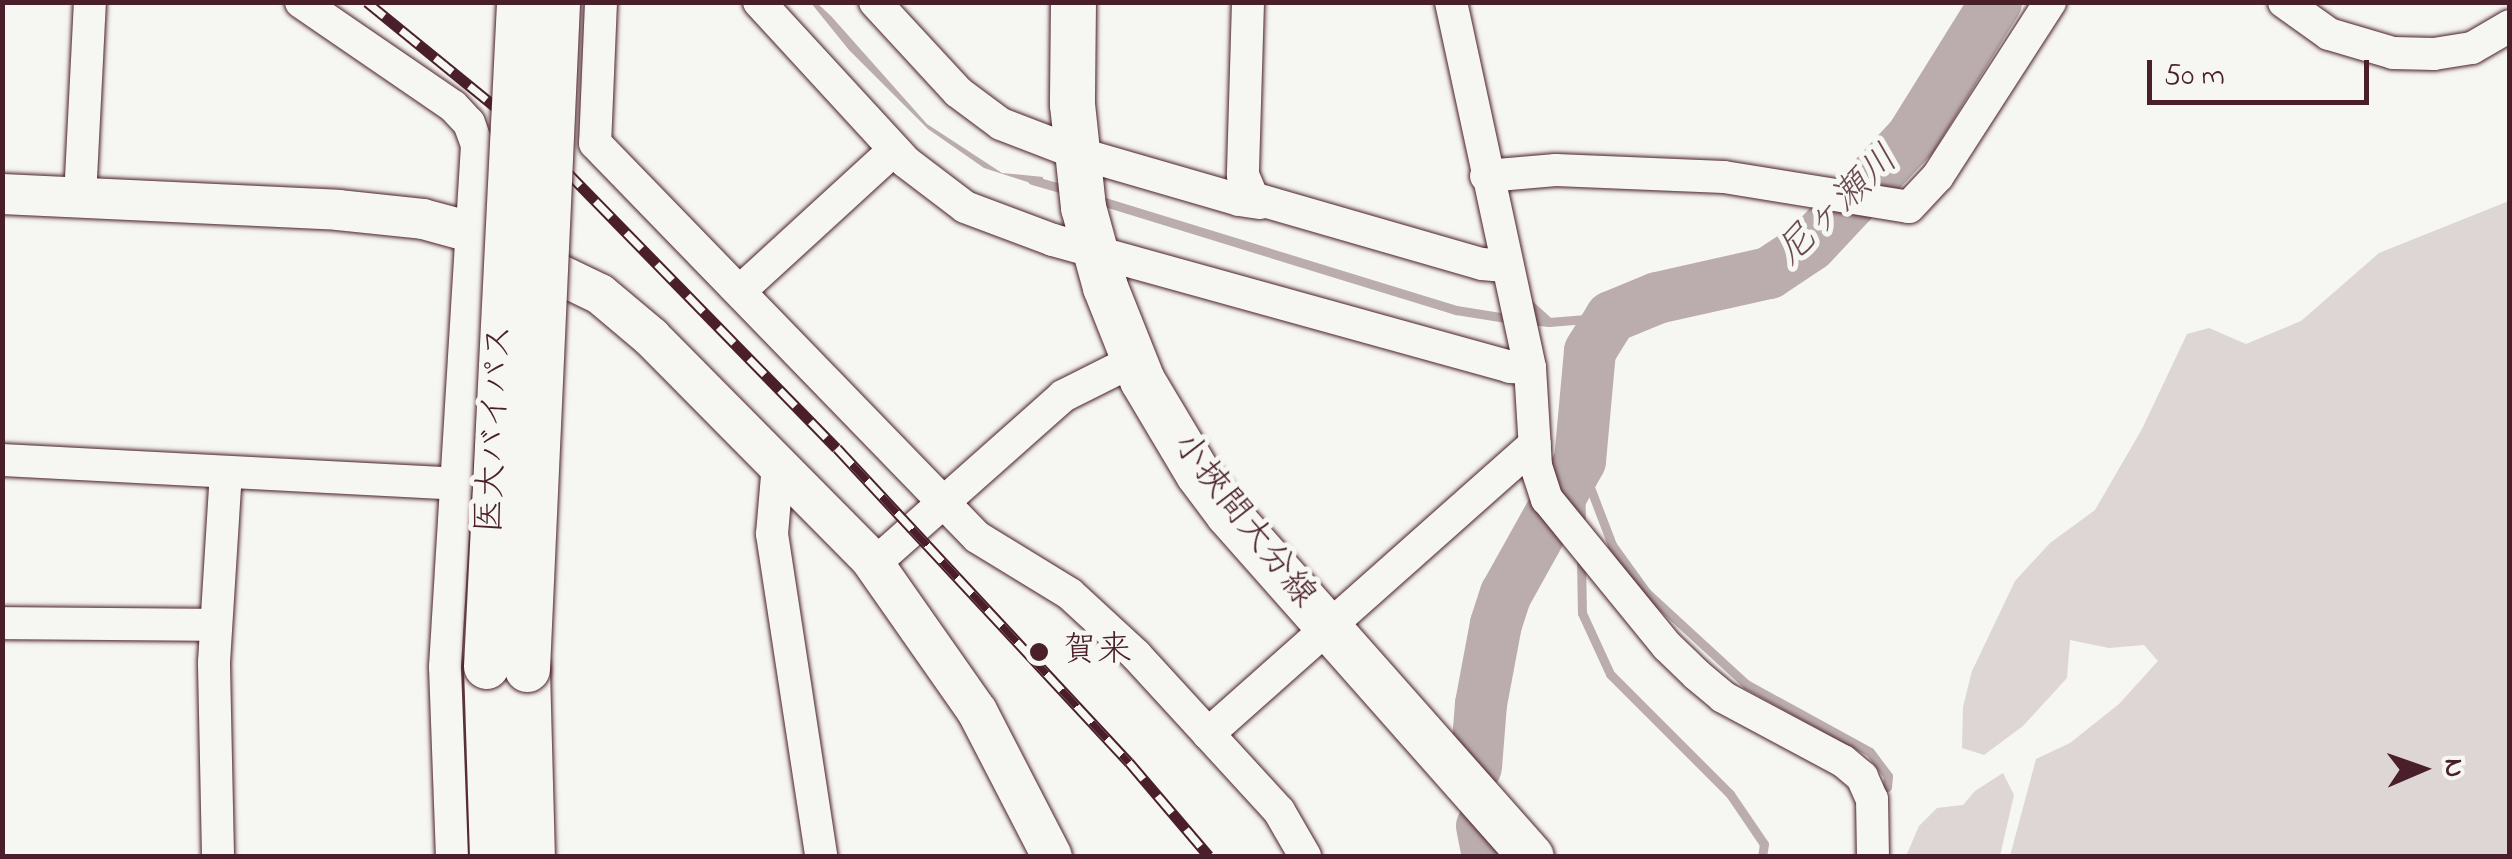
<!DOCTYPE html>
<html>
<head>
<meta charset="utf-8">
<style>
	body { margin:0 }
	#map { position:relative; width:2512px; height:859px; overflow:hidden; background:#f6f6f2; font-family:"Indie Flower","Klee One",sans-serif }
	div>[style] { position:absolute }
	.green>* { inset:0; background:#ddd6d5 }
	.water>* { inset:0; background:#bbadae }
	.stream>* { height:9px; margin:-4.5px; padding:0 4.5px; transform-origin:4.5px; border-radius:4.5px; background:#bbadae }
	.river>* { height:52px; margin:-26px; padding:0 26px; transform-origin:26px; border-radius:26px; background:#bbadae }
	.roads { filter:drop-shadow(0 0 2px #4a1f2b) drop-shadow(0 0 2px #4a1f2b) }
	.minor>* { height:32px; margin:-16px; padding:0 16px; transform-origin:16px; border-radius:16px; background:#f6f6f2 }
	.tertiary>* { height:40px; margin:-20px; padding:0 20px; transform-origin:20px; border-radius:20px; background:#f6f6f2 }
	.secondary>* { height:45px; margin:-22.5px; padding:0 22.5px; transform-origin:22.5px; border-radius:22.5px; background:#f6f6f2 }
	.rail>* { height:11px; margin-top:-5.5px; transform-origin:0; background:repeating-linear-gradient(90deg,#f6f6f2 0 22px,#4a1f2b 0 44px); box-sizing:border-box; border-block:2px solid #4a1f2b }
	.bridges { filter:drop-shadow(0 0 2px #4a1f2b) drop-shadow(0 0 2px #4a1f2b) }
	.secondary-bridge>* { height:45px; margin:-22.5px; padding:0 22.5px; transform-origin:22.5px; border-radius:22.5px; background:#f6f6f2 }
	.dots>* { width:28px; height:28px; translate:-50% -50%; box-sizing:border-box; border:5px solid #f6f6f2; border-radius:50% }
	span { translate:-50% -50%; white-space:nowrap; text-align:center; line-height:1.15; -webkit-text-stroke:10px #f6f6f2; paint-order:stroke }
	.street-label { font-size:35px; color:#4a1f2b }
	.poi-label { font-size:35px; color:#4a1f2b }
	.left { translate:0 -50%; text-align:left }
	.water-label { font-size:38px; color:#6c4a52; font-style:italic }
	.frame { position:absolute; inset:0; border:5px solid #4a1f2b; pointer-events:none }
	.north { position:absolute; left:2372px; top:719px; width:100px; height:100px; -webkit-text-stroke:8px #f6f6f2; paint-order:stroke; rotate:88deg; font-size:28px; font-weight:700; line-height:40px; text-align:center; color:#4a1f2b }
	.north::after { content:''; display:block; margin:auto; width:35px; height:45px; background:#4a1f2b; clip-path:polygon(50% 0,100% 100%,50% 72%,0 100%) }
	.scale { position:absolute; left:2147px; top:60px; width:222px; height:45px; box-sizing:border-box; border:5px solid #4a1f2b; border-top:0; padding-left:12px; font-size:30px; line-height:35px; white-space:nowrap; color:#4a1f2b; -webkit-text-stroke:8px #f6f6f2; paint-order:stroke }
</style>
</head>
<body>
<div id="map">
	<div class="green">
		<i style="clip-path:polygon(2509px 201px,2509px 856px,2010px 856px,2036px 759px,2070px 743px,2119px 704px,2158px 661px,2144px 645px,2109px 648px,2070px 640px,2067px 678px,2023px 726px,1984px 755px,1962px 748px,1963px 707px,1972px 671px,2015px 581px,2050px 543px,2095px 510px,2142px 429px,2187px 334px,2209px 328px,2246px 344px,2301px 321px,2379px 253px)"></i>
		<i style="clip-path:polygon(2003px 773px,2014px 795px,2000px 856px,1906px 856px,1919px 826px,1937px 808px,1963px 805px,1975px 791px)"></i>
	</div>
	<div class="water">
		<i style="clip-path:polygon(811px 3px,817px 3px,831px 16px,927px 124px,1002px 173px,1043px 177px,1043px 187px,984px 168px,928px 129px,849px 50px)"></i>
	</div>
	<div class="stream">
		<i style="left:1032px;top:180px;width:35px;rotate:16deg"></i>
		<i style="left:1095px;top:199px;width:378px;rotate:17.1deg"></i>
		<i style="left:1456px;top:310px;width:57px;rotate:9.1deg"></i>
		<i style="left:1529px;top:304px;width:27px;rotate:42deg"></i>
		<i style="left:1549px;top:322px;width:62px;rotate:-4.6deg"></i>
		<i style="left:1527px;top:320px;width:22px;rotate:5deg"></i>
		<i style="left:1580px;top:461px;width:90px;rotate:69.1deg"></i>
		<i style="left:1612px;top:545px;width:58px;rotate:54.1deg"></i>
		<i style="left:1646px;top:592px;width:136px;rotate:42.6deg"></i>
		<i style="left:1746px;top:684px;width:141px;rotate:28.7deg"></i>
		<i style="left:1870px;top:752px;width:30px;rotate:53deg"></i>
		<i style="left:1888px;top:776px;width:11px;rotate:95deg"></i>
		<i style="left:1580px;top:468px;width:55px;rotate:89deg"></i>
		<i style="left:1581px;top:558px;width:55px;rotate:89deg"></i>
		<i style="left:1582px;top:613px;width:67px;rotate:65.3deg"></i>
		<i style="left:1610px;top:674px;width:170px;rotate:45deg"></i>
		<i style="left:1730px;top:794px;width:60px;rotate:55.8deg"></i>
		<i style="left:1764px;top:844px;width:12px;rotate:99deg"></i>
	</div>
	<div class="river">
		<i style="left:1476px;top:767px;width:63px;rotate:-85.5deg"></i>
		<i style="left:1481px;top:704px;width:81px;rotate:-79.4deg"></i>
		<i style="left:1496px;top:624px;width:32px;rotate:-72deg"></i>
		<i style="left:1506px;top:594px;width:152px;rotate:-60.9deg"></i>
		<i style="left:1580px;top:461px;width:110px;rotate:-84.8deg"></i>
		<i style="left:1590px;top:351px;width:40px;rotate:-58deg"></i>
		<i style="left:1611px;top:317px;width:50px;rotate:-22.4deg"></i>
		<i style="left:1657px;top:298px;width:115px;rotate:-12.6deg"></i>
		<i style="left:1769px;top:273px;width:50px;rotate:-33.7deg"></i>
		<i style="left:1811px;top:245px;width:148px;rotate:-46.9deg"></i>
		<i style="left:1912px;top:137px;width:159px;rotate:-58.1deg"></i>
		<i style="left:1482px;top:826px;width:31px;rotate:79deg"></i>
	</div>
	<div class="roads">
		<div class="minor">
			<i style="left:301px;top:2px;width:184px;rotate:34.4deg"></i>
			<i style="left:453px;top:106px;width:23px;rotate:47deg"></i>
			<i style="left:469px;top:123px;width:23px;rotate:70deg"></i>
			<i style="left:477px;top:145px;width:523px;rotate:93.51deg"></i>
			<i style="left:445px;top:667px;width:189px;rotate:87.9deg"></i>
			<i style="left:601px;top:2px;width:141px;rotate:92.4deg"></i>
			<i style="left:595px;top:143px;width:549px;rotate:45.89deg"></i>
			<i style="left:977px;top:537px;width:109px;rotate:31.5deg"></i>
			<i style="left:1070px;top:594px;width:90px;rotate:42.7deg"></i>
			<i style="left:1136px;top:655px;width:212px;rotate:47.5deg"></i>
			<i style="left:1279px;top:811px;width:52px;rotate:60deg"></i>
			<i style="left:759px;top:2px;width:217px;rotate:47.4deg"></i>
			<i style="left:906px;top:162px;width:74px;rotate:37.3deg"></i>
			<i style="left:965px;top:207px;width:94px;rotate:20.6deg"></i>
			<i style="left:1053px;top:240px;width:474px;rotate:15.5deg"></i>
			<i style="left:1510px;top:367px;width:20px;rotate:3deg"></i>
			<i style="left:875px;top:2px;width:122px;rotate:47.3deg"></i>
			<i style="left:958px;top:92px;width:54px;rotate:36.7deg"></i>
			<i style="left:1001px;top:124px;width:78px;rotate:21deg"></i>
			<i style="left:1074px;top:152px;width:172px;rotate:16.2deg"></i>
			<i style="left:1239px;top:200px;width:22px;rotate:8deg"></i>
			<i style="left:1248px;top:2px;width:173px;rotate:91.7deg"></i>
			<i style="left:1243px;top:175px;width:25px;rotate:67deg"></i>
			<i style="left:1253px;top:198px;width:238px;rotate:16.1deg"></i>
			<i style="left:1482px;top:264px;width:23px;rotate:5deg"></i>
			<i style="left:1451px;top:2px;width:374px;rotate:77.8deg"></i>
			<i style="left:1530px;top:368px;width:98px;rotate:86.5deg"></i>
			<i style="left:1536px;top:466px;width:35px;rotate:72deg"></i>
			<i style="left:1547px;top:499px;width:190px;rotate:50.8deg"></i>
			<i style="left:1667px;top:646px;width:42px;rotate:44deg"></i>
			<i style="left:1697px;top:675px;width:34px;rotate:40deg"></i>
			<i style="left:1723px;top:697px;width:136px;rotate:28.1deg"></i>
			<i style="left:1843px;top:761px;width:25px;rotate:40deg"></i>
			<i style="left:1862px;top:777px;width:24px;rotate:66deg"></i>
			<i style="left:1872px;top:799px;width:57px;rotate:89deg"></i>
			<i style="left:2284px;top:2px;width:55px;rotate:35.4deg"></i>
			<i style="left:2329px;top:34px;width:67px;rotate:16.5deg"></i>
			<i style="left:2393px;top:53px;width:41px;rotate:1.4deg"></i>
			<i style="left:2434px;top:54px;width:38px;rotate:-9deg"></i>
			<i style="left:2472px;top:48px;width:44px;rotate:-30.1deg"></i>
			<i style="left:1486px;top:176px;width:70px;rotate:-4.9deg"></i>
			<i style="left:1556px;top:170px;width:168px;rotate:2.4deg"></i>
			<i style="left:1724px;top:177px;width:187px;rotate:9.2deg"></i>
			<i style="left:1909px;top:207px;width:42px;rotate:-46.9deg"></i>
			<i style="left:1938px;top:176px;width:207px;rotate:-57.2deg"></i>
			<i style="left:80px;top:198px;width:196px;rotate:-87.1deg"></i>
			<i style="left:740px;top:291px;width:209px;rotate:-42.5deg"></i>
			<i style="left:2px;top:460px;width:454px;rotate:3deg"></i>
			<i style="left:778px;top:464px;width:70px;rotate:94.9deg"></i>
			<i style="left:772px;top:534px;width:326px;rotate:81.3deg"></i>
			<i style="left:874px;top:564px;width:253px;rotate:-41.6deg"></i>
			<i style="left:1063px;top:396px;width:78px;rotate:-26.6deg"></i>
			<i style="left:2px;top:623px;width:213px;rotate:0.5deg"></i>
			<i style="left:1208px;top:734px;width:437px;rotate:-41.6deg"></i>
			<i style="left:218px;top:856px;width:194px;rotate:-91.2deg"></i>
			<i style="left:214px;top:662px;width:190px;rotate:-86.4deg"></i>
		</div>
		<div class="tertiary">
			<i style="left:2px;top:194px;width:336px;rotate:2.7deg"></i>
			<i style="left:338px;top:210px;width:85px;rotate:6deg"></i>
			<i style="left:423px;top:219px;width:50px;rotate:15.2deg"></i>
			<i style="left:471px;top:232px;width:143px;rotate:25.7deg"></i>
			<i style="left:600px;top:294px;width:67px;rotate:40.1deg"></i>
			<i style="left:651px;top:337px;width:310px;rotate:45.3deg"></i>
			<i style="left:869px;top:557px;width:188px;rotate:55deg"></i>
			<i style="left:977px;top:711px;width:163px;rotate:62.7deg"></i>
		</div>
		<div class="secondary">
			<i style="left:1073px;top:2px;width:102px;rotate:90.6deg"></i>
			<i style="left:1072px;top:104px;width:104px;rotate:83.9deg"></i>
			<i style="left:1083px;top:207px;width:83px;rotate:74.6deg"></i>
			<i style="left:1105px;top:287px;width:100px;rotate:68.3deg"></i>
			<i style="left:1142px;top:380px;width:109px;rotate:59.2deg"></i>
			<i style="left:1198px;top:474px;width:50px;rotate:53.1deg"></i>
			<i style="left:1228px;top:514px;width:457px;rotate:48.5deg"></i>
			<i style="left:486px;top:666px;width:190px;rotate:88.2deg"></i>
			<i style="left:527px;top:669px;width:187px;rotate:88.5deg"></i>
		</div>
	</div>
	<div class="rail">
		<i style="left:367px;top:2px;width:215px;rotate:39.2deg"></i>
		<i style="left:534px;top:138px;width:433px;rotate:45.7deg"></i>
		<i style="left:837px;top:448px;width:429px;rotate:47.1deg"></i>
		<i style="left:1129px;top:762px;width:123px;rotate:49.6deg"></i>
	</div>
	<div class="bridges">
		<div class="secondary-bridge">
			<i style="left:486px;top:666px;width:665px;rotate:-87.15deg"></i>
			<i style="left:527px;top:669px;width:668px;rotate:-87.42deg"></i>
		</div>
	</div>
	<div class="dots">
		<i style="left:1039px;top:652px;background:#4a1f2b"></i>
	</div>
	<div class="street-label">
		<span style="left:496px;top:429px;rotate:-87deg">医大バイパス</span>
		<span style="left:1243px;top:521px;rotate:52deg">小挾間大分線</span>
	</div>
	<div class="poi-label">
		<span class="left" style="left:1062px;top:652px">賀来</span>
	</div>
	<div class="water-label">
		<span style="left:1839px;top:207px;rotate:-44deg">尼ヶ瀬川</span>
	</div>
	<div class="frame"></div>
	<div class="north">N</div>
	<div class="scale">50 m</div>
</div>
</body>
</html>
